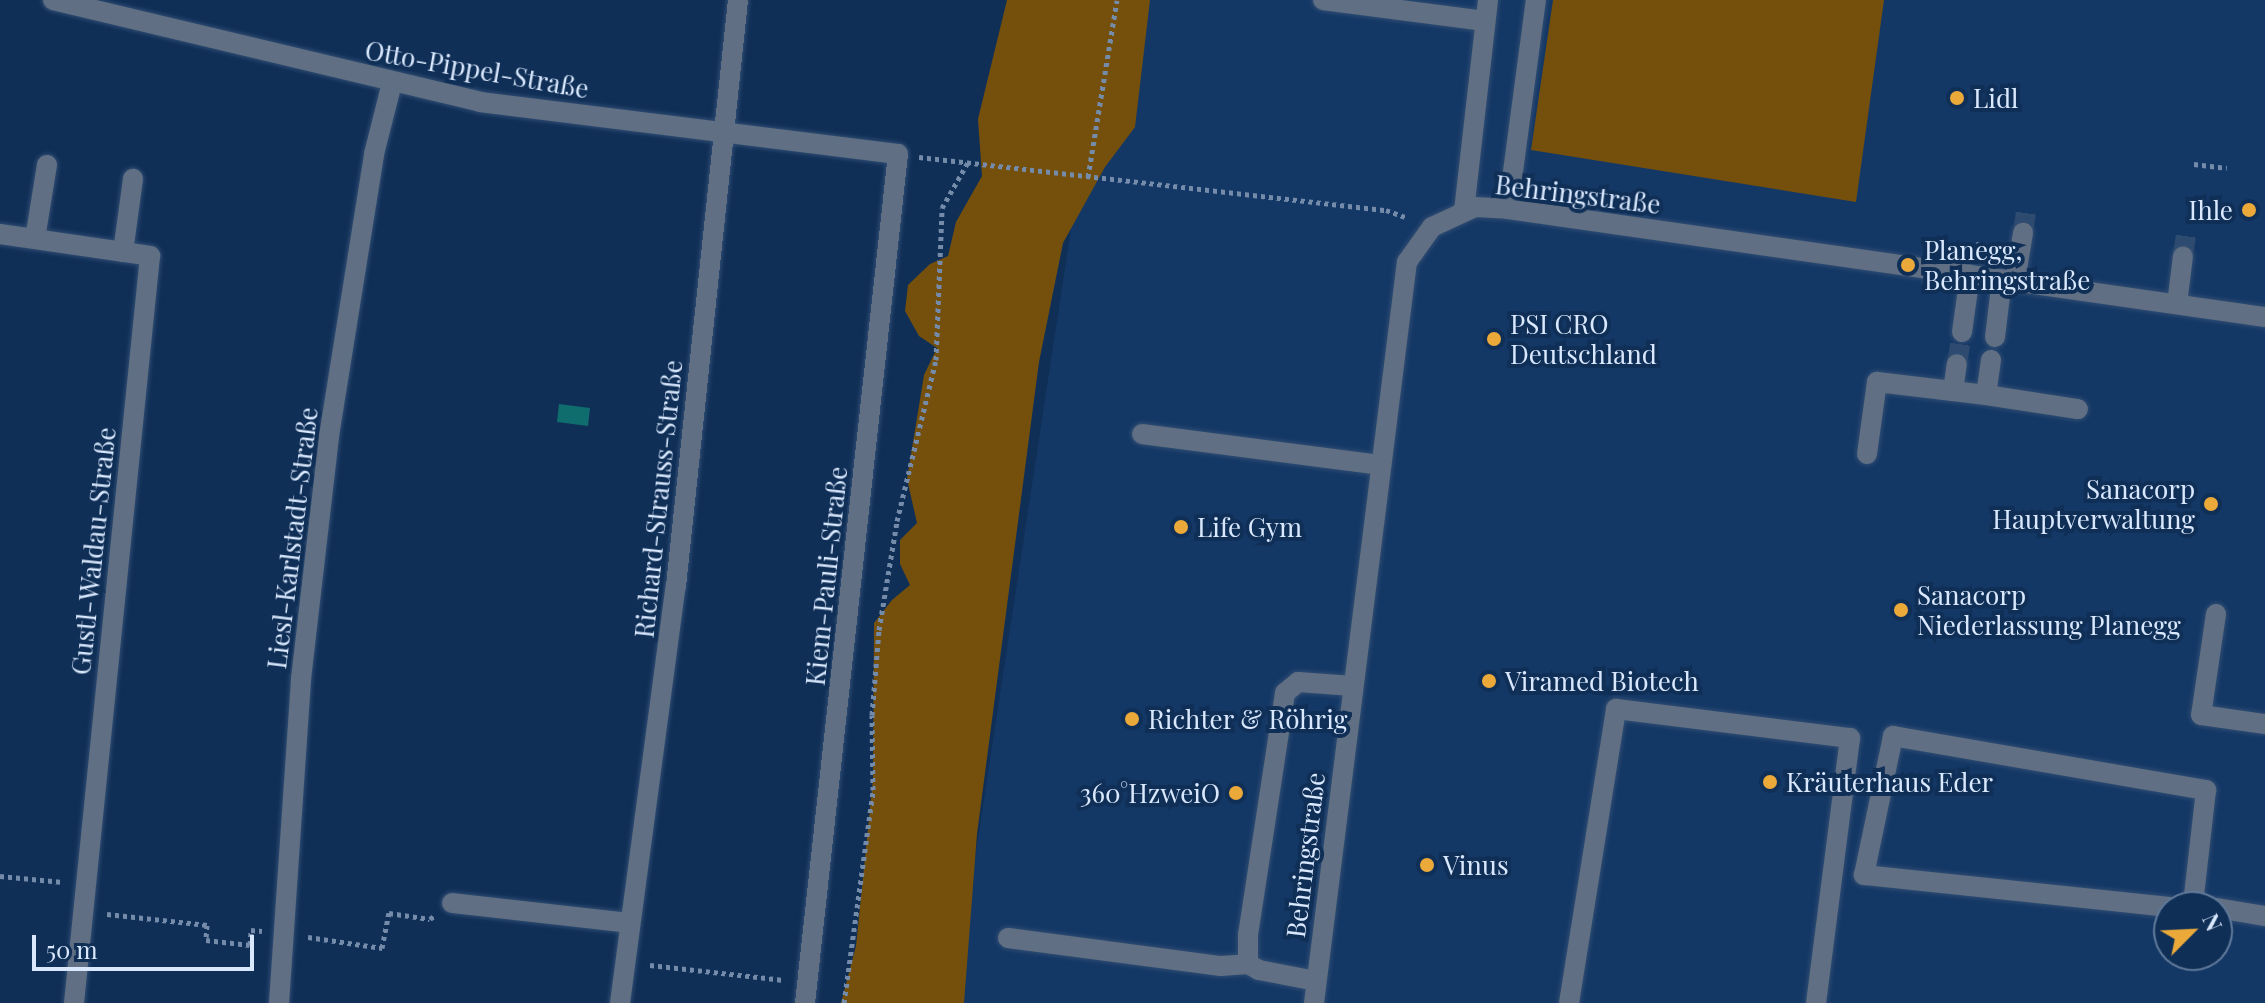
<!DOCTYPE html>
<html>
<head>
<meta charset="utf-8">
<style>
	body { margin:0 }
	#map { position:relative; width:2265px; height:1003px; overflow:hidden; background:#102f57; font-family:"Playfair Display",serif }
	div>[style] { position:absolute }
	.built>* { inset:0; background:#143866 }
	.green>* { inset:0; background:#75500c }
	.water>* { inset:0; background:#106d6e }
	.minor-tunnel>* { height:20px; margin-top:-10px; transform-origin:0; background:repeating-linear-gradient(90deg,#2e4b70 0 20px,transparent 0 30px) }
	.path>* { height:5px; margin-top:-2.5px; transform-origin:0; background:repeating-linear-gradient(90deg,#748baa 0 4px,transparent 0 8px) }
	.roads { filter:drop-shadow(0 0 2px #304d72) drop-shadow(0 0 2px #304d72) }
	.minor>* { height:20px; margin:-10px; padding:0 10px; transform-origin:10px; border-radius:10px; background:#606f83 }
	.dots>* { width:22px; height:22px; translate:-50% -50%; box-sizing:border-box; border:4px solid #102f57; border-radius:50% }
	span { translate:-50% -50%; white-space:nowrap; text-align:center; line-height:1.15; -webkit-text-stroke:8px #102f57; paint-order:stroke }
	.street-label { font-size:26px; color:#d9e8fd }
	.poi-label { font-size:26px; color:#d9e8fd }
	.left { translate:0 -50%; text-align:left }
	.right { translate:-100% -50%; text-align:right }
	.north { position:absolute; left:2153px; top:891px; width:80px; height:80px; box-sizing:border-box; background:#102f57; border:2px solid #607999; border-radius:50%; rotate:66deg; font-size:22px; font-weight:700; line-height:32px; text-align:center; color:#d9e8fd }
	.north::after { content:''; display:block; margin:auto; width:28px; height:36px; background:#eba93a; clip-path:polygon(50% 0,100% 100%,50% 72%,0 100%) }
	.scale { position:absolute; left:32px; top:935px; width:222px; height:36px; box-sizing:border-box; border:4px solid #d9e8fd; border-top:0; padding-left:10px; font-size:24px; line-height:28px; white-space:nowrap; color:#d9e8fd; -webkit-text-stroke:6px #102f57; paint-order:stroke }
</style>
</head>
<body>
<div id="map">
	<div class="built">
		<i style="clip-path:polygon(evenodd,1106px 0,2265px 0,2265px 1003px,953px 1003px,1106px 0,2169px 907px,2217px 907px,2217px 955px,2169px 955px,2169px 907px)"></i>
	</div>
	<div class="green">
		<i style="clip-path:polygon(1007px 0,1150px 0,1135px 127px,1105px 167px,1063px 243px,1039px 362px,977px 834px,964px 1003px,841px 1003px,856px 946px,873px 779px,874px 623px,892px 600px,910px 585px,900px 564px,900px 540px,917px 523px,907px 479px,924px 375px,937px 348px,919px 336px,905px 311px,908px 285px,930px 264px,948px 256px,956px 222px,982px 176px,978px 119px)"></i>
		<i style="clip-path:polygon(1553px 0,1884px 0,1856px 202px,1531px 150px)"></i>
	</div>
	<div class="water">
		<i style="clip-path:polygon(559px 404px,590px 408px,588px 426px,557px 422px)"></i>
	</div>
	<div class="minor-tunnel">
		<i style="left:2023px;top:233px;width:30px;rotate:-82deg"></i>
		<i style="left:2183px;top:256px;width:30px;rotate:-82deg"></i>
		<i style="left:1957px;top:364px;width:32px;rotate:-81deg"></i>
	</div>
	<div class="path">
		<i style="left:919px;top:157px;width:470px;rotate:6.5deg"></i>
		<i style="left:1386px;top:210px;width:23px;rotate:20deg"></i>
		<i style="left:2194px;top:164px;width:33px;rotate:7deg"></i>
		<i style="left:1088px;top:177px;width:179px;rotate:-80.7deg"></i>
		<i style="left:1976px;top:244px;width:23px;rotate:10deg"></i>
		<i style="left:0;top:876px;width:63px;rotate:5.4deg"></i>
		<i style="left:107px;top:914px;width:101px;rotate:6.3deg"></i>
		<i style="left:207px;top:925px;width:15px;rotate:94deg"></i>
		<i style="left:206px;top:940px;width:44px;rotate:6.5deg"></i>
		<i style="left:250px;top:945px;width:15px;rotate:-86deg"></i>
		<i style="left:251px;top:930px;width:11px;rotate:5deg"></i>
		<i style="left:308px;top:937px;width:75px;rotate:8.5deg"></i>
		<i style="left:382px;top:948px;width:36px;rotate:-79deg"></i>
		<i style="left:389px;top:913px;width:41px;rotate:8.3deg"></i>
		<i style="left:430px;top:919px;width:5px;rotate:-37deg"></i>
		<i style="left:650px;top:965px;width:134px;rotate:6.4deg"></i>
		<i style="left:844px;top:1003px;width:215px;rotate:-82.2deg"></i>
		<i style="left:873px;top:790px;width:75px;rotate:-90.8deg"></i>
		<i style="left:872px;top:715px;width:85px;rotate:-85.3deg"></i>
		<i style="left:879px;top:630px;width:110px;rotate:-80.6deg"></i>
		<i style="left:897px;top:521px;width:166px;rotate:-76.4deg"></i>
		<i style="left:936px;top:360px;width:152px;rotate:-87.7deg"></i>
		<i style="left:942px;top:208px;width:53px;rotate:-60.5deg"></i>
	</div>
	<div class="roads">
		<div class="minor">
			<i style="left:53px;top:0;width:439px;rotate:13.4deg"></i>
			<i style="left:480px;top:102px;width:421px;rotate:7.1deg"></i>
			<i style="left:898px;top:154px;width:854px;rotate:96.25deg"></i>
			<i style="left:1323px;top:0;width:163px;rotate:7.4deg"></i>
			<i style="left:1508px;top:209px;width:211px;rotate:-82.4deg"></i>
			<i style="left:1464px;top:211px;width:212px;rotate:-83.5deg"></i>
			<i style="left:0;top:234px;width:152px;rotate:8.3deg"></i>
			<i style="left:150px;top:256px;width:751px;rotate:95.81deg"></i>
			<i style="left:35px;top:239px;width:75px;rotate:-80.8deg"></i>
			<i style="left:123px;top:252px;width:74px;rotate:-82.2deg"></i>
			<i style="left:2015px;top:281px;width:49px;rotate:-80.5deg"></i>
			<i style="left:2177px;top:304px;width:48px;rotate:-82.9deg"></i>
			<i style="left:1962px;top:332px;width:58px;rotate:-82deg"></i>
			<i style="left:1995px;top:337px;width:58px;rotate:-83.1deg"></i>
			<i style="left:1991px;top:360px;width:35px;rotate:98deg"></i>
			<i style="left:1986px;top:395px;width:93px;rotate:8.7deg"></i>
			<i style="left:1953px;top:391px;width:27px;rotate:-82deg"></i>
			<i style="left:1142px;top:434px;width:241px;rotate:7.4deg"></i>
			<i style="left:1867px;top:454px;width:73px;rotate:-82.1deg"></i>
			<i style="left:1877px;top:382px;width:110px;rotate:6.8deg"></i>
			<i style="left:2216px;top:614px;width:102px;rotate:98.4deg"></i>
			<i style="left:2201px;top:715px;width:65px;rotate:8deg"></i>
			<i style="left:452px;top:903px;width:179px;rotate:6.4deg"></i>
			<i style="left:2169px;top:907px;width:307px;rotate:-174deg"></i>
			<i style="left:1864px;top:875px;width:142px;rotate:-78.2deg"></i>
			<i style="left:1893px;top:736px;width:318px;rotate:9.8deg"></i>
			<i style="left:2206px;top:790px;width:115px;rotate:96.5deg"></i>
			<i style="left:2217px;top:908px;width:49px;rotate:9.5deg"></i>
			<i style="left:1008px;top:938px;width:215px;rotate:7.5deg"></i>
			<i style="left:1221px;top:966px;width:27px;rotate:-4deg"></i>
			<i style="left:1316px;top:981px;width:58px;rotate:-169.1deg"></i>
			<i style="left:1259px;top:970px;width:13px;rotate:-151deg"></i>
			<i style="left:1248px;top:964px;width:29px;rotate:-90deg"></i>
			<i style="left:1248px;top:935px;width:245px;rotate:-81.3deg"></i>
			<i style="left:1285px;top:693px;width:17px;rotate:-40deg"></i>
			<i style="left:1298px;top:682px;width:55px;rotate:4.2deg"></i>
			<i style="left:279px;top:1003px;width:325px;rotate:-86.1deg"></i>
			<i style="left:301px;top:679px;width:245px;rotate:-83.4deg"></i>
			<i style="left:329px;top:436px;width:286px;rotate:-80.9deg"></i>
			<i style="left:374px;top:154px;width:73px;rotate:-75.8deg"></i>
			<i style="left:620px;top:1003px;width:421px;rotate:-82.4deg"></i>
			<i style="left:676px;top:586px;width:589px;rotate:-83.96deg"></i>
			<i style="left:1314px;top:1003px;width:747px;rotate:-82.85deg"></i>
			<i style="left:1407px;top:262px;width:43px;rotate:-54.5deg"></i>
			<i style="left:1432px;top:227px;width:47px;rotate:-24.9deg"></i>
			<i style="left:1475px;top:207px;width:33px;rotate:3deg"></i>
			<i style="left:1508px;top:209px;width:765px;rotate:8.12deg"></i>
			<i style="left:1569px;top:1003px;width:298px;rotate:-80.9deg"></i>
			<i style="left:1616px;top:709px;width:236px;rotate:7.1deg"></i>
			<i style="left:1850px;top:738px;width:267px;rotate:97.3deg"></i>
		</div>
	</div>
	<div class="dots">
		<i style="left:1957px;top:98px;background:#eba93a"></i>
		<i style="left:2249px;top:210px;background:#eba93a"></i>
		<i style="left:1908px;top:265px;background:#eba93a"></i>
		<i style="left:1494px;top:339px;background:#eba93a"></i>
		<i style="left:2211px;top:504px;background:#eba93a"></i>
		<i style="left:1181px;top:527px;background:#eba93a"></i>
		<i style="left:1901px;top:610px;background:#eba93a"></i>
		<i style="left:1489px;top:681px;background:#eba93a"></i>
		<i style="left:1132px;top:719px;background:#eba93a"></i>
		<i style="left:1770px;top:782px;background:#eba93a"></i>
		<i style="left:1236px;top:793px;background:#eba93a"></i>
		<i style="left:1427px;top:865px;background:#eba93a"></i>
	</div>
	<div class="street-label">
		<span style="left:477px;top:69px;rotate:10deg">Otto-Pippel-Straße</span>
		<span style="left:1578px;top:194px;rotate:7deg">Behringstraße</span>
		<span style="left:658px;top:499px;rotate:-84deg">Richard-Strauss-Straße</span>
		<span style="left:292px;top:538px;rotate:-83deg">Liesl-Karlstadt-Straße</span>
		<span style="left:93px;top:551px;rotate:-84deg">Gustl-Waldau-Straße</span>
		<span style="left:826px;top:576px;rotate:-84deg">Kiem-Pauli-Straße</span>
		<span style="left:1305px;top:855px;rotate:-83deg">Behringstraße</span>
	</div>
	<div class="poi-label">
		<span class="left" style="left:1973px;top:98px">Lidl</span>
		<span class="right" style="left:2233px;top:210px">Ihle</span>
		<span class="left" style="left:1924px;top:265px">Planegg,<br>Behringstraße</span>
		<span class="left" style="left:1510px;top:339px">PSI CRO<br>Deutschland</span>
		<span class="right" style="left:2195px;top:504px">Sanacorp<br>Hauptverwaltung</span>
		<span class="left" style="left:1197px;top:527px">Life Gym</span>
		<span class="left" style="left:1917px;top:610px">Sanacorp<br>Niederlassung Planegg</span>
		<span class="left" style="left:1505px;top:681px">Viramed Biotech</span>
		<span class="left" style="left:1148px;top:719px">Richter &amp; Röhrig</span>
		<span class="left" style="left:1786px;top:782px">Kräuterhaus Eder</span>
		<span class="right" style="left:1220px;top:793px">360°HzweiO</span>
		<span class="left" style="left:1443px;top:865px">Vinus</span>
	</div>
	<div class="north">N</div>
	<div class="scale">50 m</div>
</div>
</body>
</html>
